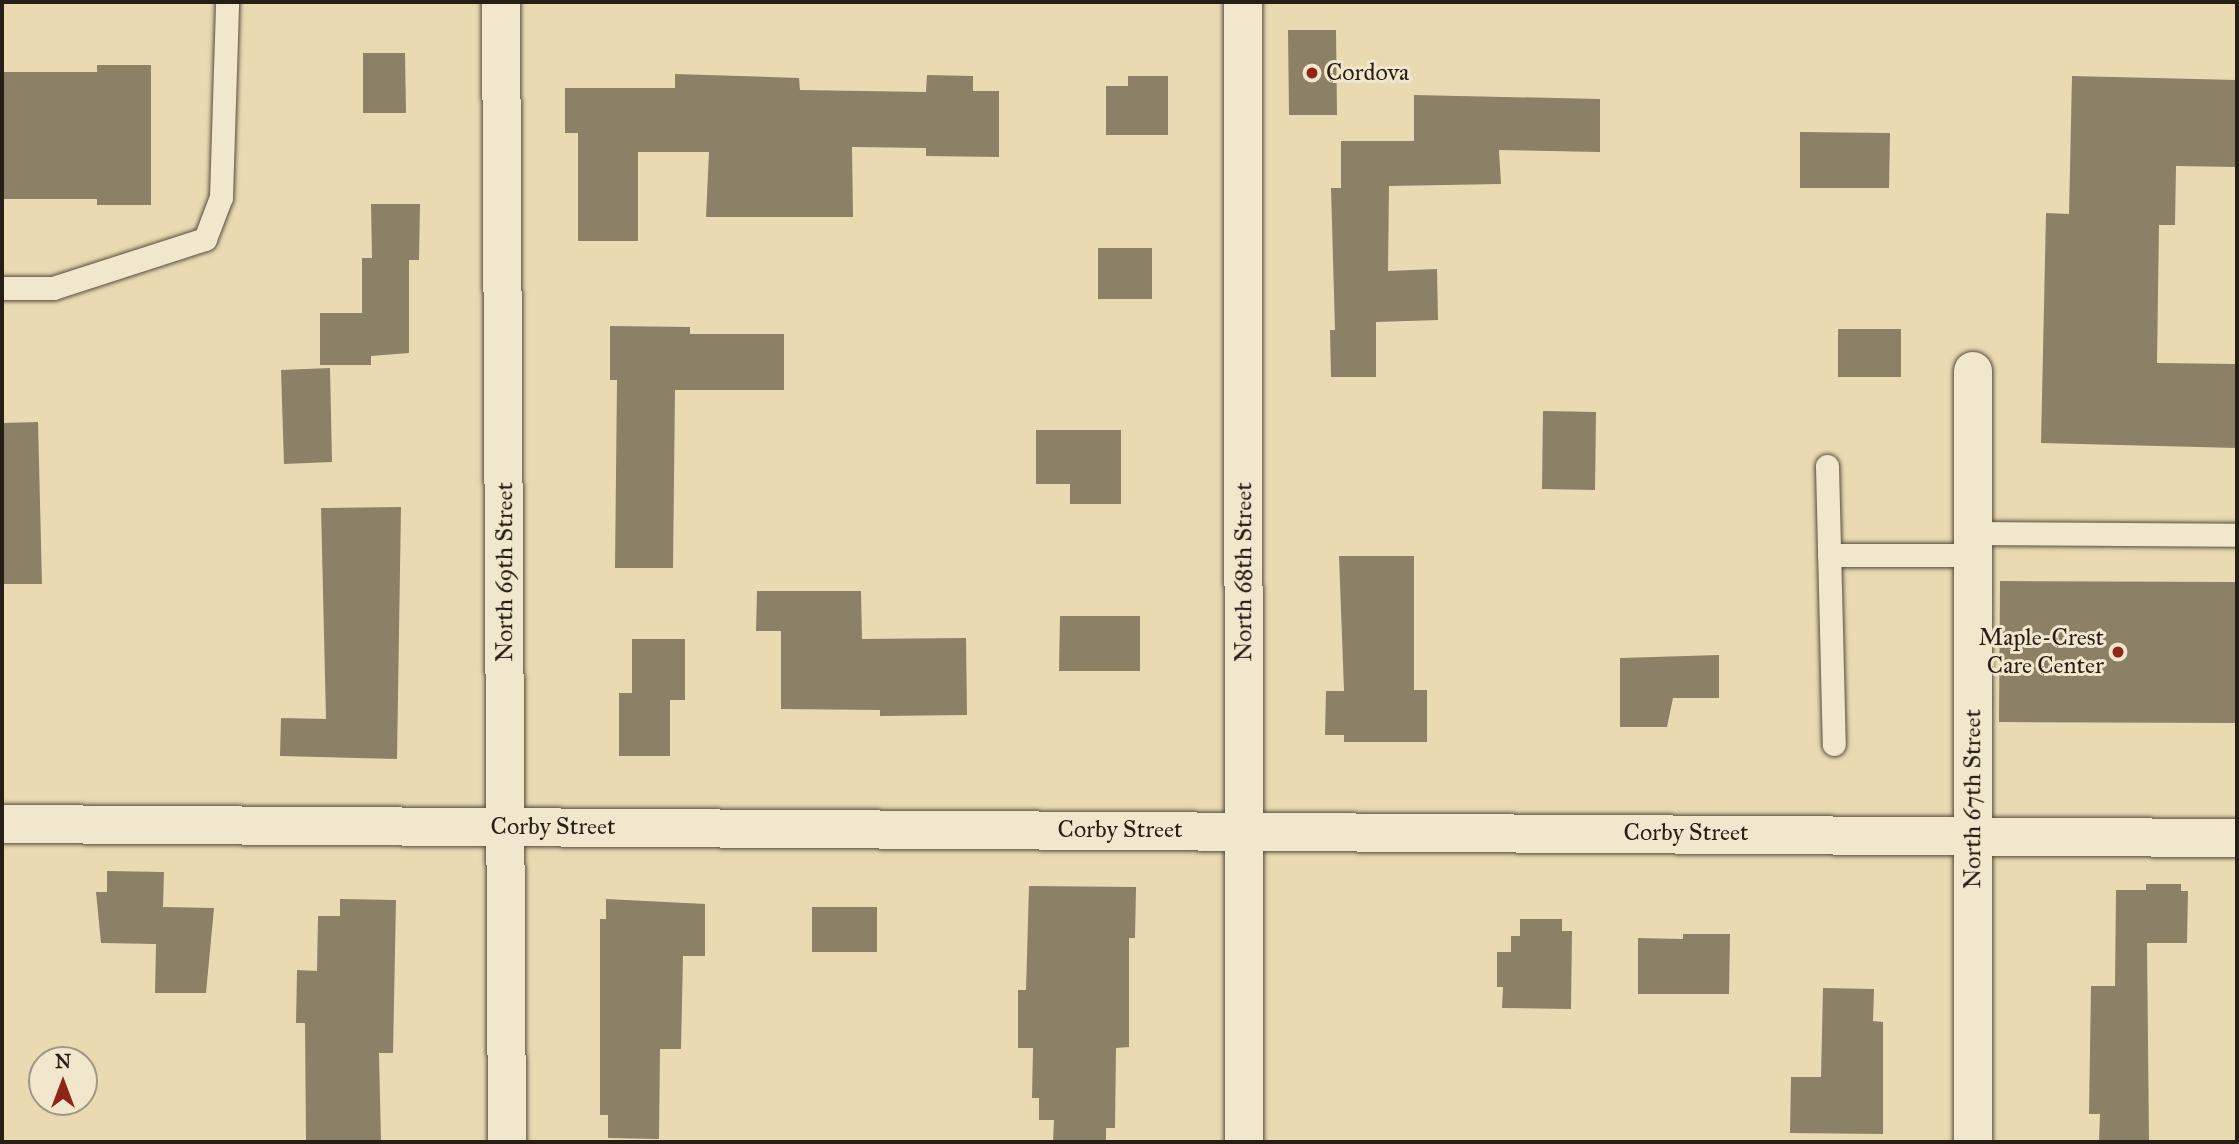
<!DOCTYPE html>
<html>
<head>
<meta charset="utf-8">
<style>
	body { margin:0 }
	#map { position:relative; width:2239px; height:1144px; overflow:hidden; background:#e9dab2; font-family:"IM FELL Great Primer",serif }
	div>[style] { position:absolute }
	.building>* { inset:0; background:#8c8067 }
	.roads { filter:drop-shadow(0 0 2px #584d3d) drop-shadow(0 0 2px #584d3d) }
	.lane>* { height:23px; margin:-11.5px; padding:0 11.5px; transform-origin:11.5px; border-radius:11.5px; background:#f1e7cd }
	.street>* { height:38px; margin:-19px; padding:0 19px; transform-origin:19px; border-radius:19px; background:#f1e7cd }
	.dots>* { width:19px; height:19px; translate:-50% -50%; box-sizing:border-box; border:4px solid #f1e7cd; border-radius:50% }
	span { translate:-50% -50%; white-space:nowrap; text-align:center; line-height:1.15; -webkit-text-stroke:6px #f1e7cd; paint-order:stroke }
	.poi-label { font-size:24px; color:#271e16 }
	.left { translate:0 -50%; text-align:left }
	.right { translate:-100% -50%; text-align:right }
	.street-label { font-size:24px; color:#271e16 }
	.frame { position:absolute; inset:0; border:4px solid #271e16; pointer-events:none }
	.north { position:absolute; left:28px; top:1046px; width:70px; height:70px; box-sizing:border-box; background:#f1e7cd; border:2px solid #a09784; border-radius:50%; rotate:0deg; font-size:19px; font-weight:700; line-height:28px; text-align:center; color:#271e16 }
	.north::after { content:''; display:block; margin:auto; width:24px; height:32px; background:#8f2418; clip-path:polygon(50% 0,100% 100%,50% 72%,0 100%) }
</style>
</head>
<body>
<div id="map">
	<div class="building">
		<i style="clip-path:polygon(1288px 30px,1336px 30px,1337px 115px,1289px 115px)"></i>
		<i style="clip-path:polygon(363px 53px,405px 53px,406px 113px,363px 113px)"></i>
		<i style="clip-path:polygon(97px 65px,151px 65px,151px 205px,97px 205px,97px 199px,3px 199px,3px 72px,97px 72px)"></i>
		<i style="clip-path:polygon(675px 74px,799px 78px,800px 90px,926px 92px,927px 75px,973px 76px,973px 91px,999px 91px,999px 157px,926px 156px,926px 148px,852px 147px,853px 217px,706px 217px,709px 152px,638px 152px,638px 241px,578px 241px,578px 133px,565px 133px,565px 88px,675px 88px)"></i>
		<i style="clip-path:polygon(1128px 76px,1168px 76px,1168px 135px,1106px 135px,1106px 86px,1128px 86px)"></i>
		<i style="clip-path:polygon(2072px 76px,2237px 80px,2237px 167px,2176px 166px,2175px 225px,2159px 225px,2157px 363px,2237px 364px,2237px 448px,2041px 443px,2046px 213px,2069px 214px)"></i>
		<i style="clip-path:polygon(1414px 95px,1600px 99px,1600px 152px,1499px 150px,1501px 184px,1389px 186px,1388px 271px,1437px 269px,1438px 320px,1376px 322px,1376px 377px,1331px 377px,1330px 330px,1335px 330px,1331px 188px,1341px 188px,1341px 141px,1414px 141px)"></i>
		<i style="clip-path:polygon(1800px 132px,1890px 133px,1889px 188px,1800px 188px)"></i>
		<i style="clip-path:polygon(371px 204px,420px 204px,419px 260px,409px 260px,409px 353px,371px 356px,371px 365px,320px 365px,320px 313px,362px 313px,362px 258px,372px 258px)"></i>
		<i style="clip-path:polygon(1098px 248px,1152px 248px,1152px 299px,1098px 299px)"></i>
		<i style="clip-path:polygon(610px 326px,690px 327px,690px 334px,784px 334px,784px 390px,675px 390px,673px 568px,615px 568px,617px 380px,610px 380px)"></i>
		<i style="clip-path:polygon(1838px 329px,1901px 329px,1901px 377px,1838px 377px)"></i>
		<i style="clip-path:polygon(330px 368px,332px 462px,284px 464px,281px 370px)"></i>
		<i style="clip-path:polygon(1543px 411px,1596px 412px,1595px 490px,1542px 489px)"></i>
		<i style="clip-path:polygon(38px 422px,42px 584px,2px 584px,2px 423px)"></i>
		<i style="clip-path:polygon(1036px 430px,1121px 430px,1121px 504px,1070px 504px,1070px 484px,1036px 484px)"></i>
		<i style="clip-path:polygon(401px 507px,397px 759px,280px 756px,281px 718px,326px 719px,321px 508px)"></i>
		<i style="clip-path:polygon(1339px 556px,1414px 556px,1414px 690px,1427px 690px,1427px 742px,1344px 742px,1344px 735px,1325px 735px,1326px 691px,1344px 691px)"></i>
		<i style="clip-path:polygon(2000px 581px,2237px 582px,2237px 723px,1999px 722px)"></i>
		<i style="clip-path:polygon(757px 591px,861px 591px,862px 639px,966px 638px,967px 715px,880px 716px,880px 710px,781px 709px,781px 631px,756px 631px)"></i>
		<i style="clip-path:polygon(1060px 616px,1140px 616px,1140px 671px,1059px 671px)"></i>
		<i style="clip-path:polygon(632px 639px,685px 639px,685px 700px,670px 700px,670px 756px,619px 756px,619px 693px,632px 693px)"></i>
		<i style="clip-path:polygon(1719px 655px,1719px 698px,1673px 698px,1667px 727px,1620px 727px,1620px 658px)"></i>
		<i style="clip-path:polygon(107px 871px,164px 872px,163px 907px,214px 908px,206px 993px,155px 993px,156px 944px,101px 943px,96px 892px,107px 892px)"></i>
		<i style="clip-path:polygon(2146px 884px,2181px 884px,2181px 891px,2188px 891px,2187px 943px,2147px 943px,2149px 1142px,2099px 1142px,2100px 1114px,2089px 1114px,2091px 986px,2115px 986px,2116px 890px,2146px 890px)"></i>
		<i style="clip-path:polygon(1029px 886px,1136px 887px,1135px 938px,1129px 938px,1129px 1047px,1116px 1048px,1115px 1128px,1106px 1128px,1106px 1142px,1053px 1142px,1054px 1120px,1039px 1120px,1039px 1098px,1032px 1098px,1033px 1048px,1018px 1048px,1018px 990px,1026px 990px)"></i>
		<i style="clip-path:polygon(340px 899px,396px 900px,393px 1053px,379px 1053px,381px 1142px,306px 1142px,305px 1023px,296px 1023px,297px 970px,317px 971px,318px 916px,340px 916px)"></i>
		<i style="clip-path:polygon(606px 899px,705px 904px,705px 956px,683px 956px,681px 1049px,660px 1049px,659px 1139px,608px 1138px,608px 1115px,600px 1115px,600px 919px,606px 919px)"></i>
		<i style="clip-path:polygon(812px 907px,877px 907px,877px 952px,812px 952px)"></i>
		<i style="clip-path:polygon(1520px 919px,1562px 919px,1562px 931px,1572px 931px,1571px 1009px,1502px 1008px,1503px 987px,1497px 987px,1497px 952px,1511px 952px,1511px 936px,1520px 936px)"></i>
		<i style="clip-path:polygon(1683px 934px,1730px 934px,1729px 994px,1638px 994px,1638px 938px,1683px 939px)"></i>
		<i style="clip-path:polygon(1823px 988px,1874px 989px,1873px 1021px,1883px 1022px,1883px 1134px,1790px 1133px,1791px 1077px,1821px 1077px)"></i>
	</div>
	<div class="roads">
		<div class="lane">
			<i style="left:2px;top:288px;width:51px"></i>
			<i style="left:53px;top:288px;width:160px;rotate:-17.9deg"></i>
			<i style="left:205px;top:239px;width:45px;rotate:-69.1deg"></i>
			<i style="left:221px;top:197px;width:195px;rotate:-88.2deg"></i>
			<i style="left:1827px;top:466px;width:278px;rotate:88.6deg"></i>
			<i style="left:1973px;top:533px;width:264px;rotate:0.4deg"></i>
			<i style="left:1829px;top:555px;width:144px"></i>
		</div>
		<div class="street">
			<i style="left:501px;top:2px;width:1140px;rotate:89.7deg"></i>
			<i style="left:1243px;top:2px;width:1140px;rotate:89.95deg"></i>
			<i style="left:1973px;top:371px;width:771px;rotate:90deg"></i>
			<i style="left:2px;top:824px;width:2235px;rotate:0.36deg"></i>
		</div>
	</div>
	<div class="dots">
		<i style="left:1312px;top:73px;background:#8f2418"></i>
		<i style="left:2118px;top:652px;background:#8f2418"></i>
	</div>
	<div class="poi-label">
		<span class="left" style="left:1326px;top:73px">Cordova</span>
		<span class="right" style="left:2104px;top:652px">Maple-Crest<br>Care Center</span>
	</div>
	<div class="street-label">
		<span style="left:505px;top:572px;rotate:-90deg">North 69th Street</span>
		<span style="left:1244px;top:572px;rotate:-90deg">North 68th Street</span>
		<span style="left:1973px;top:799px;rotate:-90deg">North 67th Street</span>
		<span style="left:553px;top:827px">Corby Street</span>
		<span style="left:1120px;top:830px">Corby Street</span>
		<span style="left:1686px;top:833px">Corby Street</span>
	</div>
	<div class="frame"></div>
	<div class="north">N</div>
</div>
</body>
</html>
